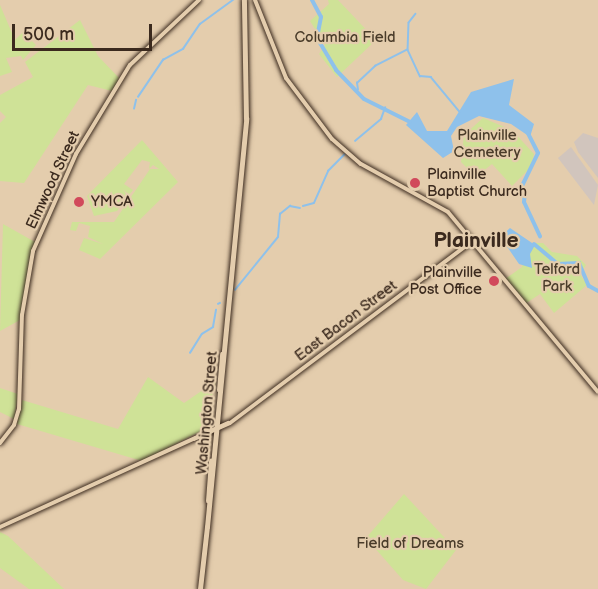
<!DOCTYPE html>
<html>
<head>
<meta charset="utf-8">
<style>
	body { margin:0 }
	#map { position:relative; width:598px; height:589px; overflow:hidden; background:#e4cdad; font-family:"Balsamiq Sans",sans-serif }
	div>[style] { position:absolute }
	.built>* { inset:0; background:#d1c5bd }
	.green>* { inset:0; background:#cfe297 }
	.water>* { inset:0; background:#8ec1eb }
	.stream>* { height:1.5px; margin:-0.75px; padding:0 0.75px; transform-origin:0.75px; border-radius:0.75px; background:#8ec1eb }
	.river>* { height:4px; margin:-2px; padding:0 2px; transform-origin:2px; border-radius:2px; background:#8ec1eb }
	.roads { filter:drop-shadow(0 0 2px #3b2a1e) drop-shadow(0 0 2px #3b2a1e) }
	.secondary>* { height:4px; margin:-2px; padding:0 2px; transform-origin:2px; border-radius:2px; background:#e4cdad }
	.primary>* { height:4.5px; margin:-2.25px; padding:0 2.25px; transform-origin:2.25px; border-radius:2.25px; background:#e4cdad }
	.dots>* { width:16px; height:16px; translate:-50% -50%; box-sizing:border-box; border:3px solid #e4cdad; border-radius:50% }
	span { translate:-50% -50%; white-space:nowrap; text-align:center; line-height:1.15; -webkit-text-stroke:4.5px #e4cdad; paint-order:stroke }
	.park-label { font-size:15px; color:#4a3c2a }
	.poi-label { font-size:15px; color:#3b2a1e }
	.left { translate:0 -50%; text-align:left }
	.right { translate:-100% -50%; text-align:right }
	.street-label { font-size:15px; color:#3b2a1e }
	.district-label { font-size:21px; color:#3b2a1e; font-weight:700 }
	.scale { position:absolute; left:12px; top:24px; width:140px; height:27px; box-sizing:border-box; border:3px solid #3b2a1e; border-top:0; padding-left:8px; font-size:18px; line-height:21px; white-space:nowrap; color:#3b2a1e; -webkit-text-stroke:4px #e4cdad; paint-order:stroke }
</style>
</head>
<body>
<div id="map">
	<div class="built">
		<i style="clip-path:polygon(583px 133px,598px 138px,598px 178px,578px 152px,574px 142px)"></i>
		<i style="clip-path:polygon(571px 147px,598px 185px,594px 205px,558px 158px)"></i>
	</div>
	<div class="green">
		<i style="clip-path:polygon(328px 0,338px 0,376px 40px,337px 77px,319px 54px,325px 45px,310px 21px,329px 4px)"></i>
		<i style="clip-path:polygon(0 5px,15px 40px,23px 32px,36px 45px,23px 60px,21px 56px,6px 58px,12px 72px,0 76px)"></i>
		<i style="clip-path:polygon(80px 20px,98px 56px,119px 78px,112px 91px,88px 85px,24px 183px,0 181px,0 123px,6px 117px,0 111px,0 95px,33px 77px,25px 62px)"></i>
		<i style="clip-path:polygon(483px 118px,512px 130px,534px 154px,531px 167px,512px 186px,492px 164px,482px 172px,474px 165px,468px 169px,461px 162px,464px 135px)"></i>
		<i style="clip-path:polygon(142px 140px,178px 182px,100px 259px,79px 250px,84px 238px,103px 244px,88px 237px,90px 226px,79px 223px,76px 231px,70px 230px,72px 222px,114px 222px,150px 169px,159px 169px,153px 165px,149px 169px,150px 162px,142px 160px,124px 184px,133px 190px,129px 195px,123px 189px,128px 197px,117px 211px,94px 216px,87px 196px)"></i>
		<i style="clip-path:polygon(3px 224px,35px 242px,20px 320px,0 331px)"></i>
		<i style="clip-path:polygon(536px 243px,543px 243px,552px 252px,577px 256px,586px 265px,580px 274px,587px 285px,554px 313px,540px 294px,525px 304px,505px 279px,522px 267px,527px 250px)"></i>
		<i style="clip-path:polygon(148px 377px,184px 403px,216px 381px,209px 407px,211px 426px,142px 461px,17px 424px,22px 400px,118px 429px)"></i>
		<i style="clip-path:polygon(0 388px,18px 394px,14px 419px,0 412px)"></i>
		<i style="clip-path:polygon(404px 494px,456px 550px,426px 589px,403px 580px,366px 538px)"></i>
		<i style="clip-path:polygon(0 532px,8px 536px,64px 589px,29px 589px,0 568px)"></i>
	</div>
	<div class="water">
		<i style="clip-path:polygon(514px 79px,509px 105px,534px 124px,530px 137px,511px 124px,479px 116px,457px 127px,451px 136px,454px 151px,443px 158px,406px 125px,417px 112px,427px 131px,447px 131px,471px 92px)"></i>
		<i style="clip-path:polygon(510px 228px,535px 245px,530px 254px,532px 268px,519px 264px,508px 248px,495px 242px)"></i>
	</div>
	<div class="stream">
		<i style="left:416px;top:14px;width:11px;rotate:128deg"></i>
		<i style="left:409px;top:23px;width:27px;rotate:92deg"></i>
		<i style="left:408px;top:50px;width:29px;rotate:65deg"></i>
		<i style="left:420px;top:76px;width:11px;rotate:5deg"></i>
		<i style="left:431px;top:77px;width:45px;rotate:50.4deg"></i>
		<i style="left:358px;top:90px;width:7px;rotate:-98deg"></i>
		<i style="left:357px;top:83px;width:25px;rotate:-43deg"></i>
		<i style="left:375px;top:66px;width:36px;rotate:-27deg"></i>
		<i style="left:138px;top:97px;width:45px;rotate:-56deg"></i>
		<i style="left:163px;top:60px;width:23px;rotate:-29deg"></i>
		<i style="left:183px;top:49px;width:30px;rotate:-56deg"></i>
		<i style="left:200px;top:24px;width:41px;rotate:-36deg"></i>
		<i style="left:134px;top:109px;width:9px;rotate:-77deg"></i>
		<i style="left:355px;top:141px;width:34px;rotate:-40deg"></i>
		<i style="left:381px;top:119px;width:12px;rotate:-70deg"></i>
		<i style="left:303px;top:206px;width:11px;rotate:-15deg"></i>
		<i style="left:314px;top:203px;width:35px;rotate:-66deg"></i>
		<i style="left:328px;top:171px;width:23px;rotate:-45deg"></i>
		<i style="left:235px;top:290px;width:68px;rotate:-50.9deg"></i>
		<i style="left:278px;top:237px;width:23px;rotate:-85deg"></i>
		<i style="left:280px;top:214px;width:13px;rotate:-39deg"></i>
		<i style="left:290px;top:206px;width:10px;rotate:11deg"></i>
		<i style="left:218px;top:304px;width:2px;rotate:-27deg"></i>
		<i style="left:190px;top:353px;width:22px;rotate:-58deg"></i>
		<i style="left:202px;top:334px;width:13px;rotate:-32deg"></i>
		<i style="left:213px;top:327px;width:17px;rotate:-80deg"></i>
	</div>
	<div class="river">
		<i style="left:312px;top:0;width:19px;rotate:62deg"></i>
		<i style="left:321px;top:17px;width:21px;rotate:101deg"></i>
		<i style="left:317px;top:38px;width:37px;rotate:59deg"></i>
		<i style="left:336px;top:70px;width:40px;rotate:46deg"></i>
		<i style="left:364px;top:99px;width:51px;rotate:26.6deg"></i>
		<i style="left:521px;top:188px;width:39px;rotate:-64deg"></i>
		<i style="left:538px;top:153px;width:22px;rotate:-117deg"></i>
		<i style="left:525px;top:191px;width:11px;rotate:95deg"></i>
		<i style="left:524px;top:202px;width:38px;rotate:65deg"></i>
		<i style="left:534px;top:244px;width:31px;rotate:40deg"></i>
		<i style="left:558px;top:264px;width:21px;rotate:-3deg"></i>
		<i style="left:579px;top:263px;width:25px;rotate:67deg"></i>
		<i style="left:589px;top:286px;width:10px;rotate:29deg"></i>
	</div>
	<div class="roads">
		<div class="secondary">
			<i style="left:255px;top:0;width:84px;rotate:68.3deg"></i>
			<i style="left:286px;top:78px;width:76px;rotate:53deg"></i>
			<i style="left:332px;top:139px;width:38px;rotate:41deg"></i>
			<i style="left:361px;top:164px;width:99px;rotate:28.9deg"></i>
			<i style="left:448px;top:212px;width:234px;rotate:50.2deg"></i>
			<i style="left:194px;top:439px;width:39px;rotate:-24deg"></i>
			<i style="left:230px;top:423px;width:303px;rotate:-36.9deg"></i>
			<i style="left:0;top:443px;width:23px;rotate:-52deg"></i>
			<i style="left:14px;top:425px;width:17px;rotate:-73deg"></i>
			<i style="left:19px;top:409px;width:94px;rotate:-88.2deg"></i>
			<i style="left:22px;top:315px;width:65px;rotate:-80.2deg"></i>
			<i style="left:33px;top:251px;width:106px;rotate:-66.1deg"></i>
			<i style="left:76px;top:154px;width:104px;rotate:-58.8deg"></i>
			<i style="left:130px;top:65px;width:95px;rotate:-43.3deg"></i>
			<i style="left:0;top:527px;width:251px;rotate:-24.5deg"></i>
		</div>
		<div class="primary">
			<i style="left:219px;top:390px;width:36px;rotate:-85deg"></i>
			<i style="left:208px;top:501px;width:40px;rotate:-85.7deg"></i>
			<i style="left:207px;top:527px;width:410px;rotate:-84.5deg"></i>
			<i style="left:246px;top:119px;width:119px;rotate:-91deg"></i>
			<i style="left:200px;top:589px;width:62px;rotate:-83.6deg"></i>
		</div>
	</div>
	<div class="dots">
		<i style="left:415px;top:183px;background:#d1495b"></i>
		<i style="left:79px;top:202px;background:#d1495b"></i>
		<i style="left:494px;top:281px;background:#d1495b"></i>
	</div>
	<div class="park-label">
		<span style="left:345px;top:38px">Columbia Field</span>
		<span style="left:487px;top:144px">Plainville<br>Cemetery</span>
		<span style="left:557px;top:278px">Telford<br>Park</span>
		<span style="left:410px;top:544px">Field of Dreams</span>
	</div>
	<div class="poi-label">
		<span class="left" style="left:427px;top:183px">Plainville<br>Baptist Church</span>
		<span class="left" style="left:91px;top:202px">YMCA</span>
		<span class="right" style="left:482px;top:281px">Plainville<br>Post Office</span>
	</div>
	<div class="street-label">
		<span style="left:53px;top:180px;rotate:-65deg">Elmwood Street</span>
		<span style="left:346px;top:321px;rotate:-37deg">East Bacon Street</span>
		<span style="left:207px;top:413px;rotate:-85deg">Washington Street</span>
	</div>
	<div class="district-label">
		<span style="left:476px;top:241px">Plainville</span>
	</div>
	<div class="scale">500 m</div>
</div>
</body>
</html>
